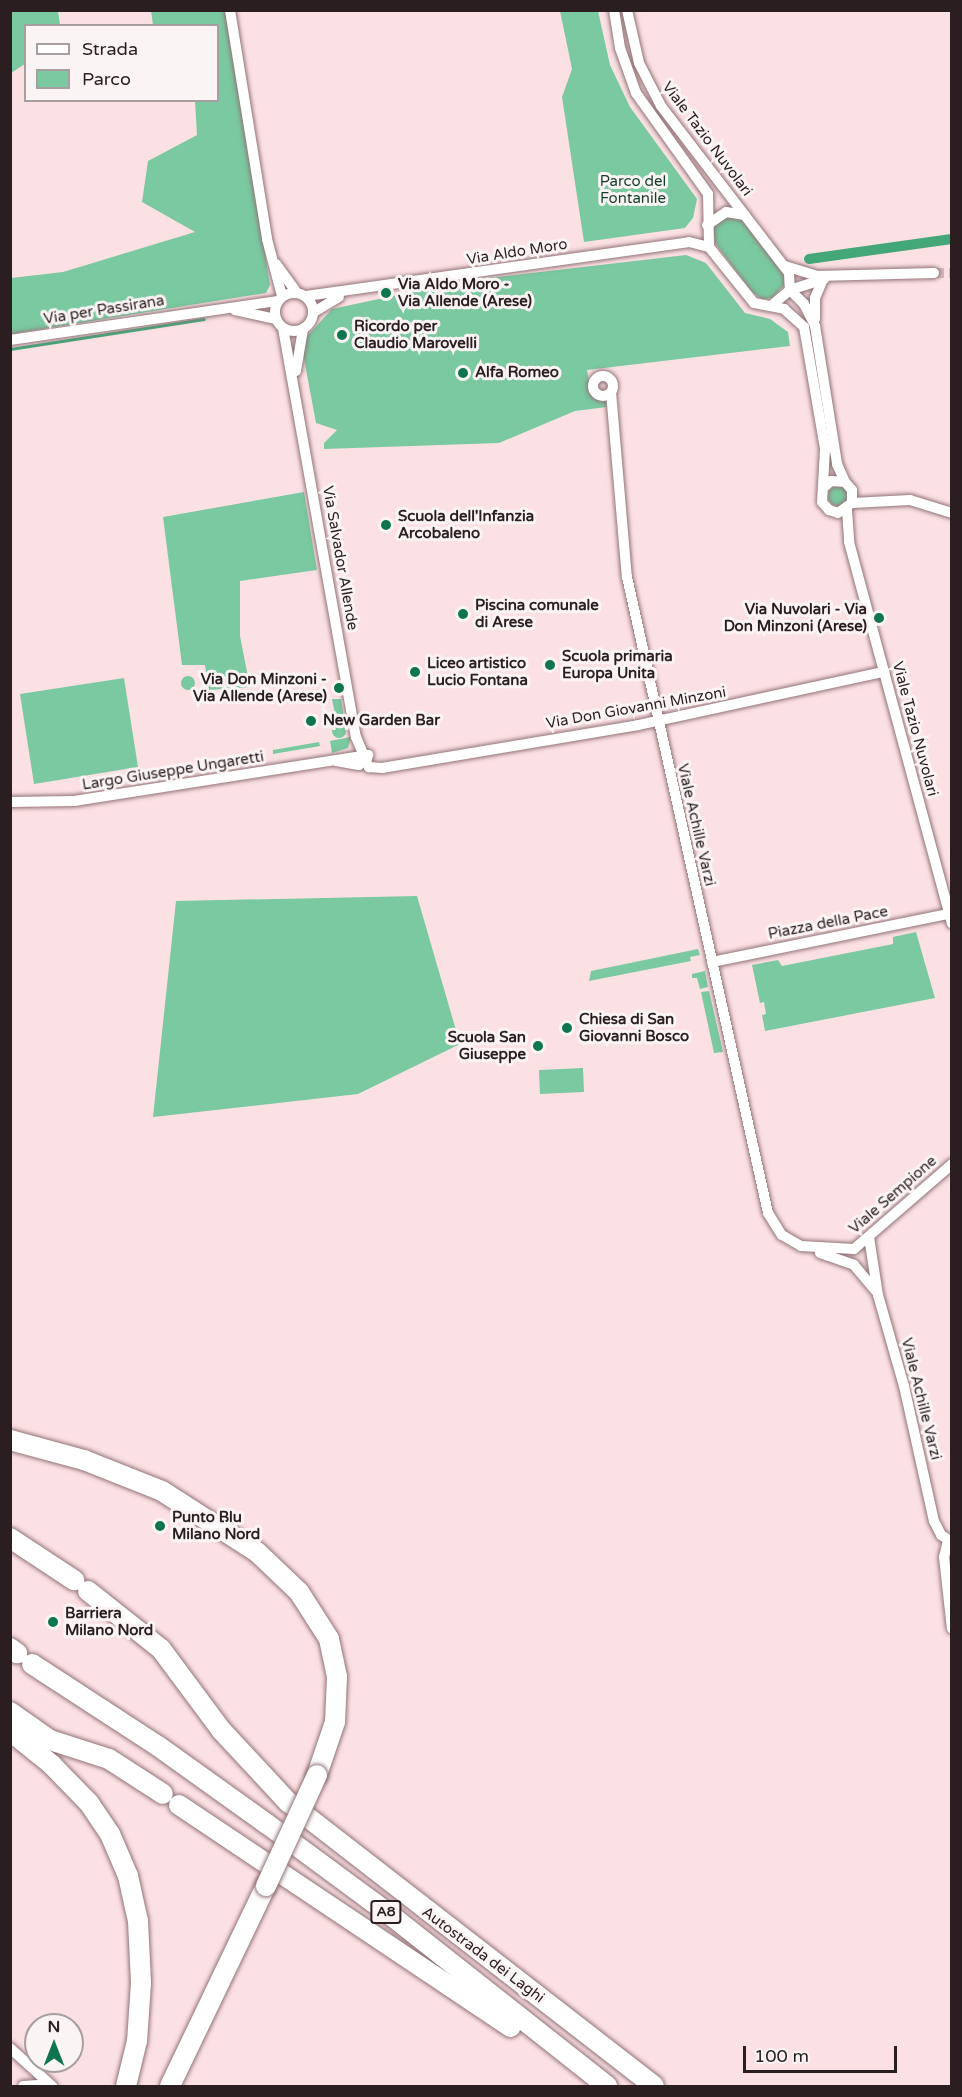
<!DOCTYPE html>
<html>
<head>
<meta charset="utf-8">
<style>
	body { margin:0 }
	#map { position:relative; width:962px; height:2097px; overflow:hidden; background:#fce1e4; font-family:"Varela Round",sans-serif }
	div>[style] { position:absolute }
	.green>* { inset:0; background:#7ac9a0 }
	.round { border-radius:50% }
	.stream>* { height:3px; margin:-1.5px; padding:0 1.5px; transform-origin:1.5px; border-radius:1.5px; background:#43a778 }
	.canal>* { height:10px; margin:-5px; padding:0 5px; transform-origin:5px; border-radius:5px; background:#43a778 }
	.street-tunnel>* { height:10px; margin-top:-5px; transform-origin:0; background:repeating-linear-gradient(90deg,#d2babd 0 10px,transparent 0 15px) }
	.roads { filter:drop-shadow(0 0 2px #917377) drop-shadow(0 0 2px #917377) }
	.street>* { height:10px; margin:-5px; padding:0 5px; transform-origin:5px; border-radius:5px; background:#fff }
	.street>.ring { margin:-5px; padding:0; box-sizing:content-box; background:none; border:10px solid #fff; border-radius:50% }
	.highway>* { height:20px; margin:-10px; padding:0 10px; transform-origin:10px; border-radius:10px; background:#fff }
	.bridges { filter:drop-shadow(0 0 2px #917377) drop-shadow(0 0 2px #917377) }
	.highway-bridge>* { height:20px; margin:-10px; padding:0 10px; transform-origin:10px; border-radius:10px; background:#fff }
	.dots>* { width:16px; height:16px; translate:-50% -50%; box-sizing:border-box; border:3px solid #fbf4f4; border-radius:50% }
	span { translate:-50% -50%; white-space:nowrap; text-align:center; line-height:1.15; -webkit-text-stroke:6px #fbf4f4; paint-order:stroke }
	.shield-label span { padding:2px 4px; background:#fbf4f4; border:2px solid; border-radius:4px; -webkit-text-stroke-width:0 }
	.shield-label { font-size:14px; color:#2a1e20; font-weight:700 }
	.street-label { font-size:15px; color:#2a1e20 }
	.park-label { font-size:15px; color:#143e2b }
	.poi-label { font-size:15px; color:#2a1e20; font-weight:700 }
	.left { translate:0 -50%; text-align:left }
	.right { translate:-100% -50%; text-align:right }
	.frame { position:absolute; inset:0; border:12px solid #2a1e20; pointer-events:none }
	.legend { position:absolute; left:24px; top:24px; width:195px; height:78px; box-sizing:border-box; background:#fbf4f4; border:2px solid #a79e9f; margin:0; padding:8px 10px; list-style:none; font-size:18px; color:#2a1e20 }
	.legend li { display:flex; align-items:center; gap:12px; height:30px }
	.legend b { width:30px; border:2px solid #a79e9f }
	.north { position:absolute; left:24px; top:2013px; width:60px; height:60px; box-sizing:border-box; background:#fbf4f4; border:2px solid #a79e9f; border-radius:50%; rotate:0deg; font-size:16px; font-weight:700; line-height:24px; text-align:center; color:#2a1e20 }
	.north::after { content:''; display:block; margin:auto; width:21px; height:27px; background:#0f754e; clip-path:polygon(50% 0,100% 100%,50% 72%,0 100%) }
	.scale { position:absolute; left:743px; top:2046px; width:154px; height:27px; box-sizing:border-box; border:3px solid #2a1e20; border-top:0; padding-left:8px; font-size:18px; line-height:21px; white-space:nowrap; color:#2a1e20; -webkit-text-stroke:4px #fbf4f4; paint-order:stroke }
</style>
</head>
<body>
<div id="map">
	<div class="green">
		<i style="clip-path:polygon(11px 10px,58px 11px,60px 25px,26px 26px,25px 64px,11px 73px)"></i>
		<i style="clip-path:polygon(151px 11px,225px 11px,270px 285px,266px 293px,11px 334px,11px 278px,63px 272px,195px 232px,142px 202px,148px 161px,197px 135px,195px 101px,218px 100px,218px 26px,153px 25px)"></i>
		<i style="clip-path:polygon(560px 11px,598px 11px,610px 65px,630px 107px,697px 199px,693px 218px,685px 228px,584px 242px,562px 97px,572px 69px)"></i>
		<i style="clip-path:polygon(725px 216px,741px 219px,784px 275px,784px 285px,772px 298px,762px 299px,752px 292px,715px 243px,713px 226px)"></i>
		<i style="clip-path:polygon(686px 255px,706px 263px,745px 313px,770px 319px,788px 332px,790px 346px,587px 370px,592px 397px,606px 401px,607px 407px,575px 411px,499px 443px,324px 449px,324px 443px,337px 430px,316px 423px,301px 343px,332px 309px,463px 281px)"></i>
		<i class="round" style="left:828px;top:486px;width:20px;height:20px"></i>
		<i style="clip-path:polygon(304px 492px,317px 570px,240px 581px,240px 636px,250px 687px,209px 690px,205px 665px,182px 665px,163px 517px)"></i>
		<i class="round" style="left:181px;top:676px;width:14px;height:14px"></i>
		<i style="clip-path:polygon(124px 678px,138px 767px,34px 784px,20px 694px)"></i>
		<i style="clip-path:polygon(332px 699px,341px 699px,344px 718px,336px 719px)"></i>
		<i class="round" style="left:332px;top:724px;width:14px;height:14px"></i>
		<i style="clip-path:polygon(351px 737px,348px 748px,332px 753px,330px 741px)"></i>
		<i style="clip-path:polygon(319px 742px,320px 746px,273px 754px,273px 750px)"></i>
		<i style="clip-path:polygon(417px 896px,460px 1044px,358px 1094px,153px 1117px,176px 901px)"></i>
		<i style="clip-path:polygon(916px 932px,935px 998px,765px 1031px,762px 1015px,766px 1014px,764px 1002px,760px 1003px,752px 965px,778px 960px,782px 966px,893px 944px,893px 937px)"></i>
		<i style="clip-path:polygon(698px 949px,700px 955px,690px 957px,691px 961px,589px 981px,591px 971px)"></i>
		<i style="clip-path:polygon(705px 971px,708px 987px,700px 989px,697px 978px,692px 978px,692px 974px)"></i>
		<i style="clip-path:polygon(709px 991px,723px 1052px,714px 1053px,701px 992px)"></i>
		<i style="clip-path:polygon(583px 1068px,584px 1092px,540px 1094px,539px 1070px)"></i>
	</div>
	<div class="stream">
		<i style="left:10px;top:349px;width:196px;rotate:-8.8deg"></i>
	</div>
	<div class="canal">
		<i style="left:809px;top:259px;width:144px;rotate:-8deg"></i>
	</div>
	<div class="street-tunnel">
		<i style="left:934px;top:273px;width:18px"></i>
	</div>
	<div class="roads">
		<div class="street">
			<i style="left:230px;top:10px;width:232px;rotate:80.8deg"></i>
			<i style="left:267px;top:239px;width:59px;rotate:75.3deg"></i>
			<i style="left:614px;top:10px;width:38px;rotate:81deg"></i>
			<i style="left:620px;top:48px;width:48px;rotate:70.4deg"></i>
			<i style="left:636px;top:93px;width:124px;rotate:54.5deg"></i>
			<i style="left:708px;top:194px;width:53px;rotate:88.9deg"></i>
			<i style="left:709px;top:247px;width:72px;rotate:51.2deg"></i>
			<i style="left:754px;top:303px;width:31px;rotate:11deg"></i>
			<i style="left:784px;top:309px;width:27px;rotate:42deg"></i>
			<i style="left:804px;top:327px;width:124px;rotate:80.2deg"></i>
			<i style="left:825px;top:449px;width:53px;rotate:93.2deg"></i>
			<i style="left:822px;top:502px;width:11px;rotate:49deg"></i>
			<i style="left:829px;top:510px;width:9px;rotate:18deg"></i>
			<i style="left:838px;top:513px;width:17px;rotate:-36deg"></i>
			<i style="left:852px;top:503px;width:13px;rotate:-90deg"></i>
			<i style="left:852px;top:490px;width:11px;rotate:-131deg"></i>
			<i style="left:845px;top:482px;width:14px;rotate:-176deg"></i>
			<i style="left:831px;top:481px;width:9px;rotate:139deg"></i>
			<i style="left:627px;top:10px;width:54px;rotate:77.2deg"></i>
			<i style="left:639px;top:63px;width:48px;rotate:62.9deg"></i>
			<i style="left:661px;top:106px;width:210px;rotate:52.5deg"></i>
			<i style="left:789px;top:273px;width:17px;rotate:87deg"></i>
			<i style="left:790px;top:290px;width:25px;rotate:140deg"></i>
			<i style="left:707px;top:225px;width:23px;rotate:-34deg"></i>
			<i style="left:726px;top:212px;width:19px;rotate:9deg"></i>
			<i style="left:276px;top:264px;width:34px;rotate:54deg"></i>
			<i style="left:785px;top:266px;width:34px;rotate:17deg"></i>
			<i style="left:817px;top:276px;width:117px;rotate:-1.5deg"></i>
			<i style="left:790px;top:290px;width:20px;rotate:45deg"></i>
			<i style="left:804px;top:304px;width:25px;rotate:63deg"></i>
			<i style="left:815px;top:326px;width:140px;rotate:80.9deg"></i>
			<i style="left:837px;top:464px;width:20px;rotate:66deg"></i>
			<i style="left:790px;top:290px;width:36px;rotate:-18deg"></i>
			<i class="ring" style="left:275px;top:293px;width:28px;height:28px"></i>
			<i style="left:306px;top:296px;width:387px;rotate:-8deg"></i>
			<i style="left:689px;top:242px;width:21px;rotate:14deg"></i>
			<i style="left:235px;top:310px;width:42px;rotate:12.4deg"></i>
			<i style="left:314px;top:312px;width:29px;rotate:-31deg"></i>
			<i style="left:815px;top:319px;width:21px;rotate:-90deg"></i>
			<i style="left:815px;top:298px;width:21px;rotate:-67deg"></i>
			<i style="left:283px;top:328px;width:415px;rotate:79.9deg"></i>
			<i style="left:356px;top:737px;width:33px;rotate:67deg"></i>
			<i style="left:369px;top:767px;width:13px;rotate:4deg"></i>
			<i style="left:382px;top:768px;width:260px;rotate:-9.5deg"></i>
			<i style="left:638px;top:725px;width:252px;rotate:-12.2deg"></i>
			<i style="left:10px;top:340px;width:271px;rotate:-8.3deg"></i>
			<i style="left:296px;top:371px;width:43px;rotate:-80.5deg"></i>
			<i class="ring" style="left:593px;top:376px;width:10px;height:10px"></i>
			<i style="left:611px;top:392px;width:186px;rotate:85.1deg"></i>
			<i style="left:627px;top:577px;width:651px;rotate:77.5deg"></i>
			<i style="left:768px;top:1213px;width:26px;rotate:58deg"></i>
			<i style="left:782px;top:1235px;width:22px;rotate:30deg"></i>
			<i style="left:801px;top:1246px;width:53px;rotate:3.2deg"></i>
			<i style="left:854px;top:1249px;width:130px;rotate:-40.9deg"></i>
			<i style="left:852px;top:503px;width:58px;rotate:-3deg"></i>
			<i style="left:910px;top:500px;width:44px;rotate:17.2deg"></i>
			<i style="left:847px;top:510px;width:32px;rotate:86deg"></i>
			<i style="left:849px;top:542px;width:395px;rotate:74.9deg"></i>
			<i style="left:336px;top:761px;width:23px;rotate:10deg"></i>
			<i style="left:359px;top:765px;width:11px;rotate:-41deg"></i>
			<i style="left:10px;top:802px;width:64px;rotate:-0.9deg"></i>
			<i style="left:74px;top:801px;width:298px;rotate:-8.9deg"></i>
			<i style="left:712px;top:962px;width:245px;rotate:-11.5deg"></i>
			<i style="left:869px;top:1237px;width:59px;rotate:81.2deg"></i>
			<i style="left:878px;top:1295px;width:95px;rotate:74.1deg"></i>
			<i style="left:904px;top:1386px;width:138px;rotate:77.5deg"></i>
			<i style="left:934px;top:1521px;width:16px;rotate:63deg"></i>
			<i style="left:941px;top:1535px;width:13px;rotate:32deg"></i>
			<i style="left:820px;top:1253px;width:36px;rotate:19deg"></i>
			<i style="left:854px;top:1265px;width:33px;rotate:50deg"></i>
			<i style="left:948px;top:1540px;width:17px;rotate:103deg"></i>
			<i style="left:944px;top:1557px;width:72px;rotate:83.7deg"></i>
			<i style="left:10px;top:2048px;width:57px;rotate:42.1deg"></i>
			<i style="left:23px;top:2086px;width:26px;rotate:-4deg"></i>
		</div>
		<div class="highway">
			<i style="left:10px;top:1440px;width:77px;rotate:15.1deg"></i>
			<i style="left:84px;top:1460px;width:84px;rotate:21.7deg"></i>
			<i style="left:162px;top:1491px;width:113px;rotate:32.7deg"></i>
			<i style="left:257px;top:1552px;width:58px;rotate:43.6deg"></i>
			<i style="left:299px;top:1592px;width:56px;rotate:57.4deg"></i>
			<i style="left:329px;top:1639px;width:39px;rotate:78deg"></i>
			<i style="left:337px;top:1677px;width:45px;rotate:92.5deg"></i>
			<i style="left:335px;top:1722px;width:56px;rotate:108.8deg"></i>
			<i style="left:10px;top:1538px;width:77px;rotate:33.3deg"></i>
			<i style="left:88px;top:1591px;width:93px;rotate:38.5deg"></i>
			<i style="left:161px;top:1649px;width:102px;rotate:53.4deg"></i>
			<i style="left:222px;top:1731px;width:97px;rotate:47.1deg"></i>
			<i style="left:288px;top:1802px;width:463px;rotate:37.8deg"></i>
			<i style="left:10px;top:1648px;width:9px;rotate:36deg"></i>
			<i style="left:32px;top:1664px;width:150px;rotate:33.1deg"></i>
			<i style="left:158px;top:1746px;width:134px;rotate:35.6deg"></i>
			<i style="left:267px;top:1824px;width:157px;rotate:36.4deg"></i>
			<i style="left:393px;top:1917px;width:273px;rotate:38.3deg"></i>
			<i style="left:10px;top:1712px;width:49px;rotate:35deg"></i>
			<i style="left:50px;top:1740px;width:62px;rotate:17.9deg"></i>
			<i style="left:109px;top:1759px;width:64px;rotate:32.9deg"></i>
			<i style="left:10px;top:1731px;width:53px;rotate:38.8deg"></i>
			<i style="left:51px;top:1764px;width:54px;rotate:45.7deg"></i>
			<i style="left:89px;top:1803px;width:37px;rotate:56deg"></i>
			<i style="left:110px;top:1834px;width:46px;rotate:66.8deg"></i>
			<i style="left:128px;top:1876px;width:46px;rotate:77.5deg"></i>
			<i style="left:138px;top:1921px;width:62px;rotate:87.2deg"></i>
			<i style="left:141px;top:1983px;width:58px;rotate:93.9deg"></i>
			<i style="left:137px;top:2041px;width:46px;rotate:103.7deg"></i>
			<i style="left:179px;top:1805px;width:399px;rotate:33.8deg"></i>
			<i style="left:170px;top:2086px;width:222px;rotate:-64.4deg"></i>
		</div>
	</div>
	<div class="bridges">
		<div class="highway-bridge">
			<i style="left:266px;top:1886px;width:122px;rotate:-65.3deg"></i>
		</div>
	</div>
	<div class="dots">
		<i style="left:386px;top:293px;background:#0f754e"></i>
		<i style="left:342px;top:335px;background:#0f754e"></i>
		<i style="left:463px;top:373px;background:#0f754e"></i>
		<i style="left:386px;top:525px;background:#0f754e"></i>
		<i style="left:463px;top:614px;background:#0f754e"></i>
		<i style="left:879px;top:618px;background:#0f754e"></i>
		<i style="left:550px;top:665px;background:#0f754e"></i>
		<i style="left:415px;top:672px;background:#0f754e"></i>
		<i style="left:339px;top:688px;background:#0f754e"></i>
		<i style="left:311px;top:721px;background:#0f754e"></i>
		<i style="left:567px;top:1028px;background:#0f754e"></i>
		<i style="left:538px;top:1046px;background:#0f754e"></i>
		<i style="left:160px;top:1526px;background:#0f754e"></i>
		<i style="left:53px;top:1622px;background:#0f754e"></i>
	</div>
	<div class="shield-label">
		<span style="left:386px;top:1912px">A8</span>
	</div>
	<div class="street-label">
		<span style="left:707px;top:139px;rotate:53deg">Viale Tazio Nuvolari</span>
		<span style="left:517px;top:252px;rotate:-9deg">Via Aldo Moro</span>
		<span style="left:104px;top:310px;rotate:-9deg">Via per Passirana</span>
		<span style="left:340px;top:558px;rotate:80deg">Via Salvador Allende</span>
		<span style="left:636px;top:708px;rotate:-10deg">Via Don Giovanni Minzoni</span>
		<span style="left:915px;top:729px;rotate:75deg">Viale Tazio Nuvolari</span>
		<span style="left:173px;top:771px;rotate:-9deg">Largo Giuseppe Ungaretti</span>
		<span style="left:696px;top:825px;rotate:77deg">Viale Achille Varzi</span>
		<span style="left:828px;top:923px;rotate:-11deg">Piazza della Pace</span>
		<span style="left:893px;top:1195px;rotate:-41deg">Viale Sempione</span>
		<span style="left:921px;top:1399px;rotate:76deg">Viale Achille Varzi</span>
		<span style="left:483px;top:1955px;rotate:37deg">Autostrada dei Laghi</span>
	</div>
	<div class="park-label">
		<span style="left:633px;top:190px">Parco del<br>Fontanile</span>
	</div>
	<div class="poi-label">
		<span class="left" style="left:398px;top:293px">Via Aldo Moro -<br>Via Allende (Arese)</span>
		<span class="left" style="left:354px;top:335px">Ricordo per<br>Claudio Marovelli</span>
		<span class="left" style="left:475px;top:373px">Alfa Romeo</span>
		<span class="left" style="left:398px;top:525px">Scuola dell'Infanzia<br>Arcobaleno</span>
		<span class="left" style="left:475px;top:614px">Piscina comunale<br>di Arese</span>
		<span class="right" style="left:867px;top:618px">Via Nuvolari - Via<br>Don Minzoni (Arese)</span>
		<span class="left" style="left:562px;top:665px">Scuola primaria<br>Europa Unita</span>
		<span class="left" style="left:427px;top:672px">Liceo artistico<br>Lucio Fontana</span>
		<span class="right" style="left:327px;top:688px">Via Don Minzoni -<br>Via Allende (Arese)</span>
		<span class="left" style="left:323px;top:721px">New Garden Bar</span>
		<span class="left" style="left:579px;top:1028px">Chiesa di San<br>Giovanni Bosco</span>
		<span class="right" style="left:526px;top:1046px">Scuola San<br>Giuseppe</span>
		<span class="left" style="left:172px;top:1526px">Punto Blu<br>Milano Nord</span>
		<span class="left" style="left:65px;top:1622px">Barriera<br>Milano Nord</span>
	</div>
	<div class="frame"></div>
	<ul class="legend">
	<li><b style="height:8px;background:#fff"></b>Strada</li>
	<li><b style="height:16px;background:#7ac9a0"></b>Parco</li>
	</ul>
	<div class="north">N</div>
	<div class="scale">100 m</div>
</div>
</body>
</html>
